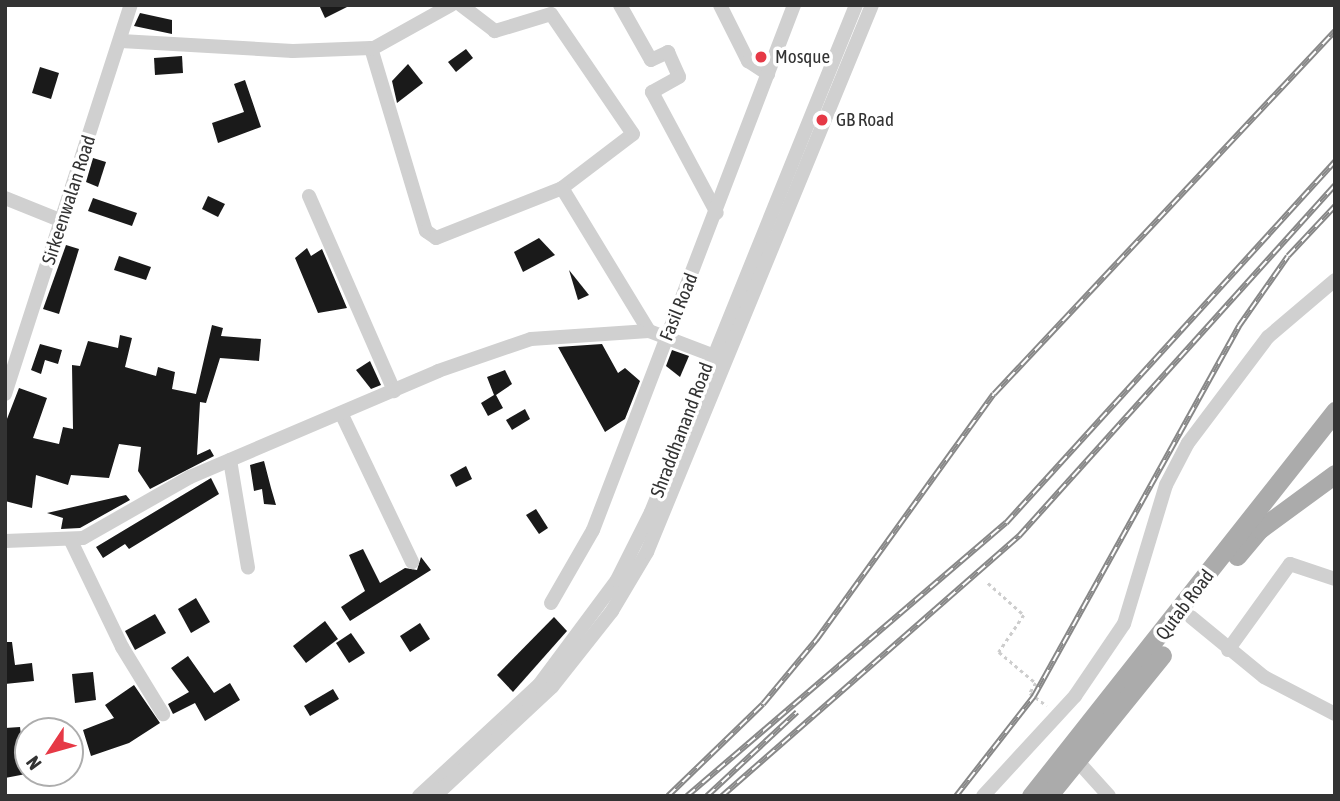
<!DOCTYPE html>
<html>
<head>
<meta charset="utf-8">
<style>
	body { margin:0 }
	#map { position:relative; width:1340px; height:801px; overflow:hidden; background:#fff; font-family:"Asap Condensed",sans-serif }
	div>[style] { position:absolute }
	.building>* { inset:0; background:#1a1a1a }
	.path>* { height:2.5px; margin-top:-1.25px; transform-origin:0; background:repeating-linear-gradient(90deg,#cdcdcd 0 3.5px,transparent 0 7px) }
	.minor>* { height:14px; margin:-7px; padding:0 7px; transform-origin:7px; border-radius:7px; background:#d0d0d0 }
	.major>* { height:19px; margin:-9.5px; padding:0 9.5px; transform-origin:9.5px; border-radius:9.5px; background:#ababab }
	.rail>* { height:6px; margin-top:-3px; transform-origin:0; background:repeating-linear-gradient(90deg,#fff 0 10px,#888 0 20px); box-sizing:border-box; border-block:2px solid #888 }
	.dots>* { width:19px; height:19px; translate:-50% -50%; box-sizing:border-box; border:4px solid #fff; border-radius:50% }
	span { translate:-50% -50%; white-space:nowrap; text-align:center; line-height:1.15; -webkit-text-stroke:7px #fff; paint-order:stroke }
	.poi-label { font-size:19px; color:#333 }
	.left { translate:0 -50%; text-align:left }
	.street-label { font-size:19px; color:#333 }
	.frame { position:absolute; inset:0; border:7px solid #333; pointer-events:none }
	.north { position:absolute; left:14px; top:717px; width:70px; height:70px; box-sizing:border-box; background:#fff; border:2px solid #adadad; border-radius:50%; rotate:234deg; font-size:19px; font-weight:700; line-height:28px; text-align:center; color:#333 }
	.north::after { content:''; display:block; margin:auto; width:24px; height:32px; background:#e63946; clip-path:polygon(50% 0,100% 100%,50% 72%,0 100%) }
</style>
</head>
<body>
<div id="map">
	<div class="building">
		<i style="clip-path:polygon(319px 5px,351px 5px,325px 18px)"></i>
		<i style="clip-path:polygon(140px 13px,172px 20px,172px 34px,134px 26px)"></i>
		<i style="clip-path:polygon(466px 49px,473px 58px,456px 72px,448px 62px)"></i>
		<i style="clip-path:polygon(182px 56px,183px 73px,155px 75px,154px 58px)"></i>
		<i style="clip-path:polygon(408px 64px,423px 83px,397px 103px,392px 81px)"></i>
		<i style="clip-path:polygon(40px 67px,59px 73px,51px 99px,32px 93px)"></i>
		<i style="clip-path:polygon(245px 80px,261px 127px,218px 143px,212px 123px,244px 112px,234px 84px)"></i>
		<i style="clip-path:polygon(93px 158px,106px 162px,98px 187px,86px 182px)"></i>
		<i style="clip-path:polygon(208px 196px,225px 204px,218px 217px,202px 209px)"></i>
		<i style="clip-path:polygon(93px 198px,137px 213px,132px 226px,88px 211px)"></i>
		<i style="clip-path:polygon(539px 238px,555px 255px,523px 272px,514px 252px)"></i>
		<i style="clip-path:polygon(66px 245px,79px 249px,59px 314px,43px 309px)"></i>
		<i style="clip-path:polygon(307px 248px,311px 256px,322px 249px,347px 308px,318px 313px,295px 258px)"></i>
		<i style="clip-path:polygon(119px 256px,151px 267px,146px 280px,114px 270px)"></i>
		<i style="clip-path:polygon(569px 270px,589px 295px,578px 300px)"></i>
		<i style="clip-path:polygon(212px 325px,223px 328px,221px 336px,261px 339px,259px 361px,220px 358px,206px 403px,200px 402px,197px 455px,210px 449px,214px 456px,150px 489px,138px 471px,141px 447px,119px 444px,109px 478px,71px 475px,68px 485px,36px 475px,32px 508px,5px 501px,5px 424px,19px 388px,47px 398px,33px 438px,59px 444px,63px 427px,73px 429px,72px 365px,80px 366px,88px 341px,118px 348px,120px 335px,132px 338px,125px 367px,156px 376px,158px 367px,175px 372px,172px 389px,196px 394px)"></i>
		<i style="clip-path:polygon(40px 344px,62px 350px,58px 364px,45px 360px,41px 374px,31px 370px)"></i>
		<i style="clip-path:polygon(602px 344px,618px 373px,625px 368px,640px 381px,625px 419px,605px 432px,558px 347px)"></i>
		<i style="clip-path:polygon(672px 350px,689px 356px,680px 377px,666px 366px)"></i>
		<i style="clip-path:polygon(370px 361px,381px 385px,371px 389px,356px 370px)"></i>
		<i style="clip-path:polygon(505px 370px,512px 384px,496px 395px,503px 408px,488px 416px,481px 403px,494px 395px,487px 377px)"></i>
		<i style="clip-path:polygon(525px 409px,530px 419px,512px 430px,506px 420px)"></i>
		<i style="clip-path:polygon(264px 461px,271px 488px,276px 505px,264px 504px,262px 489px,254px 491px,250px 465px)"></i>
		<i style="clip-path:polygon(466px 466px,472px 479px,456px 487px,450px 475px)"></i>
		<i style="clip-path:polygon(211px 478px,219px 494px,129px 549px,125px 544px,103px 558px,96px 547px)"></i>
		<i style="clip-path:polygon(126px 495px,130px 500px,80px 528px,61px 529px,63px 518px,47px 513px)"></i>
		<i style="clip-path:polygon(536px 509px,548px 528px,539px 534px,526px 515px)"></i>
		<i style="clip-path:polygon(363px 549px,380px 583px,405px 568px,417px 570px,421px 557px,431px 570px,350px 621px,341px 607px,365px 591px,349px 555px)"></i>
		<i style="clip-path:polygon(196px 598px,210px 622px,191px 633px,178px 609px)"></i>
		<i style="clip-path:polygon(155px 614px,166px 633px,135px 650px,125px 631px)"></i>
		<i style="clip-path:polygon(554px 617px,567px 631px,513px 692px,497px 675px)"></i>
		<i style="clip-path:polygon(325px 621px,338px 639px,306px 663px,293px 646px)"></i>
		<i style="clip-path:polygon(420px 623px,430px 639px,410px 652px,400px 636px)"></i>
		<i style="clip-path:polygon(351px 633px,365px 653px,349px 663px,336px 643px)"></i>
		<i style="clip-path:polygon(5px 642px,12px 642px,15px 665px,32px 663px,34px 681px,5px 684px)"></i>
		<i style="clip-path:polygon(188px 656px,214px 693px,230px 683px,240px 700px,205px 721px,195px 703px,173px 714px,168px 704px,189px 692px,171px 668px)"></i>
		<i style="clip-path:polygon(93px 672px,96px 700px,75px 703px,72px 674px)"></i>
		<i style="clip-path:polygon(134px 685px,160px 723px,129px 743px,91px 756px,83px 730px,114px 718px,105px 705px)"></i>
		<i style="clip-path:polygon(333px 689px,339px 699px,310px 716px,304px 706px)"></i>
		<i style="clip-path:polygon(20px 727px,26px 774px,5px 778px,5px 728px)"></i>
	</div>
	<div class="path">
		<i style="left:988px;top:583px;width:48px;rotate:41.6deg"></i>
		<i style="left:1024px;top:615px;width:45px;rotate:124deg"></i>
		<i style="left:999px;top:652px;width:48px;rotate:40deg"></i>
		<i style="left:1036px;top:683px;width:12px;rotate:121deg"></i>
		<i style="left:1030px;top:693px;width:21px;rotate:37deg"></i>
	</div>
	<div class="minor">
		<i style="left:620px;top:5px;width:63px;rotate:60.6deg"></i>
		<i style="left:651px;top:60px;width:19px;rotate:-25deg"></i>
		<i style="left:668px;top:52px;width:27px;rotate:66deg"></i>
		<i style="left:679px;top:77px;width:31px;rotate:151deg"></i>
		<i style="left:652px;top:92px;width:137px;rotate:61.8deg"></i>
		<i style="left:720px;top:5px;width:63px;rotate:63.4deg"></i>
		<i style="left:748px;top:61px;width:24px;rotate:33deg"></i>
		<i style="left:121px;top:41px;width:172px;rotate:3.3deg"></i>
		<i style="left:293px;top:51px;width:78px;rotate:-2.2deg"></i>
		<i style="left:371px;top:48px;width:191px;rotate:73.3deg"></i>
		<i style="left:426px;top:231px;width:12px;rotate:35deg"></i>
		<i style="left:436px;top:238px;width:136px;rotate:-21.6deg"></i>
		<i style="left:562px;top:188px;width:89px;rotate:-37.3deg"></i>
		<i style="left:633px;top:134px;width:145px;rotate:-124.3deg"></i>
		<i style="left:551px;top:14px;width:59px;rotate:163.1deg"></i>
		<i style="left:495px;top:31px;width:43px;rotate:-142.6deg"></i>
		<i style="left:372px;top:49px;width:90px;rotate:-29.1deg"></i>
		<i style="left:562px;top:188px;width:167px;rotate:58.7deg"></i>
		<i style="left:309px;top:196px;width:213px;rotate:66.4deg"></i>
		<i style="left:5px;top:198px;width:61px;rotate:22deg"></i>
		<i style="left:5px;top:394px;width:409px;rotate:-72.1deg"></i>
		<i style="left:342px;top:415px;width:163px;rotate:64.5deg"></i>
		<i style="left:230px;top:460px;width:109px;rotate:80.5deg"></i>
		<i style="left:5px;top:541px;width:78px;rotate:-2.2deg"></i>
		<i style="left:83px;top:538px;width:123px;rotate:-29.7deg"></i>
		<i style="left:190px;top:477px;width:270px;rotate:-23.1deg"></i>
		<i style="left:438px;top:371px;width:98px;rotate:-19deg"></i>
		<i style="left:531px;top:339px;width:118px;rotate:-3.9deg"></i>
		<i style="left:649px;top:331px;width:73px;rotate:20.9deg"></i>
		<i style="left:71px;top:541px;width:118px;rotate:64.3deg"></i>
		<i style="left:122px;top:647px;width:79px;rotate:58.5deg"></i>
		<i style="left:551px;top:603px;width:84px;rotate:-60.1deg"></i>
		<i style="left:593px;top:530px;width:562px;rotate:-69.05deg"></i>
		<i style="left:1191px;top:617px;width:94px;rotate:39.4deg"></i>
		<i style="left:1264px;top:677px;width:80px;rotate:27.5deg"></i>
		<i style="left:1228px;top:650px;width:106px;rotate:-54.2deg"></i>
		<i style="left:1290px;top:564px;width:47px;rotate:18.4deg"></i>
		<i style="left:1072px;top:755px;width:55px;rotate:47.9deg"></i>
		<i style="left:419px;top:796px;width:163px;rotate:-42.8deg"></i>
		<i style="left:539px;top:685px;width:131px;rotate:-53.4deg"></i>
		<i style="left:617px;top:580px;width:76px;rotate:-63.4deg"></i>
		<i style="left:651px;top:512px;width:547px;rotate:-67.98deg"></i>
		<i style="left:435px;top:796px;width:160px;rotate:-43deg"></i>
		<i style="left:552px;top:687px;width:97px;rotate:-51.7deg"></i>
		<i style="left:612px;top:611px;width:69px;rotate:-59.3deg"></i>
		<i style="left:647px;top:552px;width:591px;rotate:-67.64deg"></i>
		<i style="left:983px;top:796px;width:136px;rotate:-47.4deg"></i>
		<i style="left:1075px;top:696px;width:87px;rotate:-55.8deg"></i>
		<i style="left:1124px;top:624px;width:145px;rotate:-73.2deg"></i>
		<i style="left:1166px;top:485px;width:47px;rotate:-62.4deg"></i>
		<i style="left:1188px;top:443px;width:133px;rotate:-53deg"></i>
		<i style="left:1268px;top:337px;width:88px;rotate:-40.4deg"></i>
	</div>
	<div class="major">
		<i style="left:1237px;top:556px;width:35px;rotate:-50deg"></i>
		<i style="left:1260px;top:529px;width:93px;rotate:-36.3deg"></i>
		<i style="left:1031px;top:796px;width:491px;rotate:-51.7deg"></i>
		<i style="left:1048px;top:796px;width:181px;rotate:-51deg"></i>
	</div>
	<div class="rail">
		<i style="left:668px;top:796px;width:132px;rotate:-44.1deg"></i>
		<i style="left:763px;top:704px;width:85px;rotate:-50.3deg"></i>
		<i style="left:817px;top:639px;width:302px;rotate:-54.2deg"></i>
		<i style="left:994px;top:394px;width:498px;rotate:-46.8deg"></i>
		<i style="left:687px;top:796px;width:420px;rotate:-40.6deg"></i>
		<i style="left:1006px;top:523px;width:489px;rotate:-47.7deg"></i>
		<i style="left:707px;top:796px;width:123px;rotate:-43deg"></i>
		<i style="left:722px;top:796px;width:395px;rotate:-41.2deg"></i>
		<i style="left:1019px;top:536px;width:472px;rotate:-48deg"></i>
		<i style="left:956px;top:796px;width:127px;rotate:-52deg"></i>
		<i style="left:1034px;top:696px;width:423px;rotate:-61deg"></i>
		<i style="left:1239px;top:326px;width:85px;rotate:-55deg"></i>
		<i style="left:1288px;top:256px;width:69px;rotate:-46.8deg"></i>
	</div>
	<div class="dots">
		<i style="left:761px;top:57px;background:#e63946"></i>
		<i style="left:822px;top:120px;background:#e63946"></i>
	</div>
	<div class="poi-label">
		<span class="left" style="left:775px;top:57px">Mosque</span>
		<span class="left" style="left:836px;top:120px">GB Road</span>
	</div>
	<div class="street-label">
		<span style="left:69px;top:200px;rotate:-72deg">Sirkeenwalan Road</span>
		<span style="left:679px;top:307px;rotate:-68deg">Fasil Road</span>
		<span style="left:682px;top:430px;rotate:-69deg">Shraddhanand Road</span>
		<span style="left:1185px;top:605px;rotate:-53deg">Qutab Road</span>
	</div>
	<div class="frame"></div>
	<div class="north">N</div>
</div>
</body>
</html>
